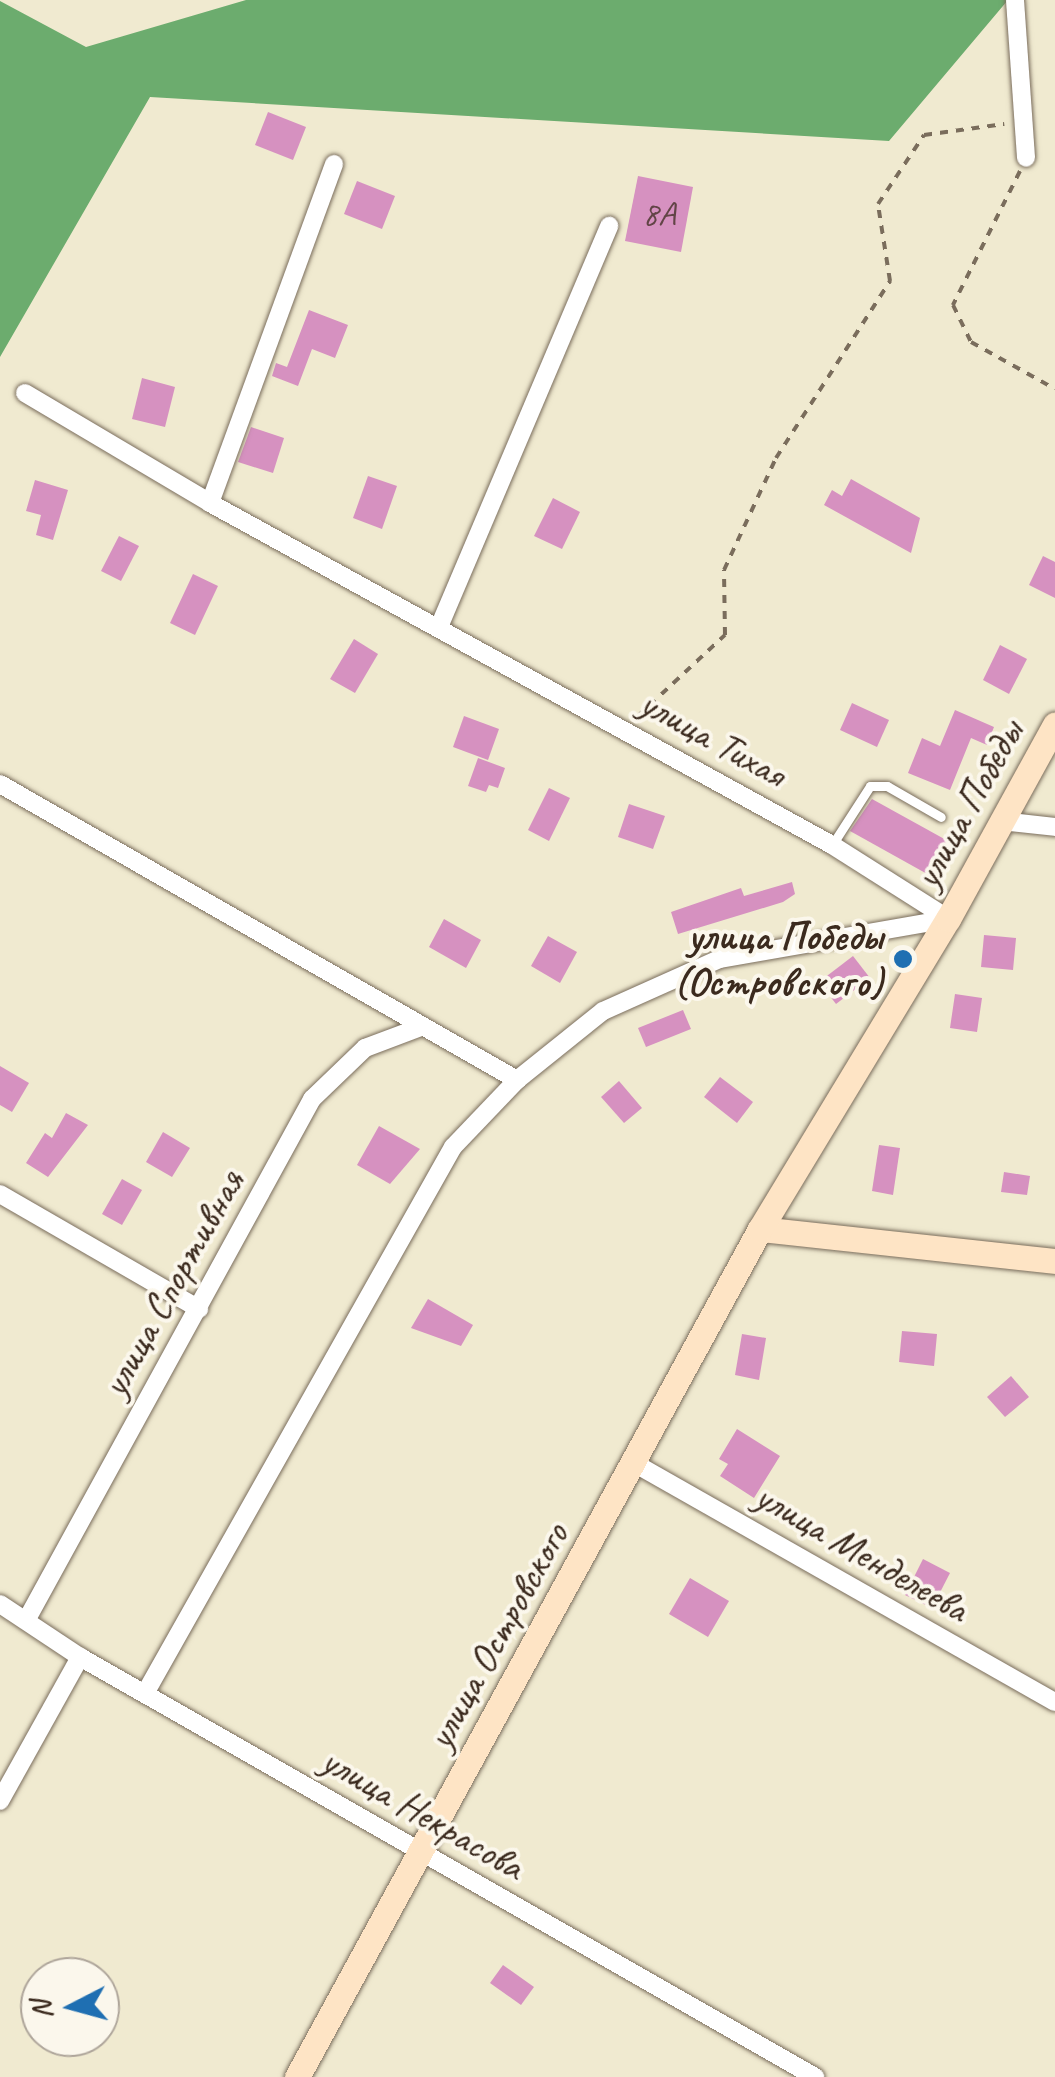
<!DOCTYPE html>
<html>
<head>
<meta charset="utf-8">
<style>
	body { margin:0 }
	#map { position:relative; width:1055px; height:2077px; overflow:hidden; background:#f0ead0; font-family:Caveat,sans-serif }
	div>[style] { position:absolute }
	.forest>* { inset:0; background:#6cac6e }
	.building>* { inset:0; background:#d691c0 }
	.path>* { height:4px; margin-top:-2px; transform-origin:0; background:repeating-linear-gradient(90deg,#7a6d5c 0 8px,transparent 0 16px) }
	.roads { filter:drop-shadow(0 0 2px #7a6d5c) drop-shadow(0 0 2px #7a6d5c) }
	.lane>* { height:9px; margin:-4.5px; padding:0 4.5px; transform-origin:4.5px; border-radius:4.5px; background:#fff }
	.street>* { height:18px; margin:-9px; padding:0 9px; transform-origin:9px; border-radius:9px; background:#fff }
	.secondary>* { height:25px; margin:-12.5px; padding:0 12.5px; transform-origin:12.5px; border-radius:12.5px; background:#fee4c5 }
	.dots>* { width:28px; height:28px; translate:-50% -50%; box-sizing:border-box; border:5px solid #fbf7ec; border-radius:50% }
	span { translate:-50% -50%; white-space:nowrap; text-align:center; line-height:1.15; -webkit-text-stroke:8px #fbf7ec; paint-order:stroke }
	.number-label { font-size:35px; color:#624446 }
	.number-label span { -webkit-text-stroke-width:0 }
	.street-label { font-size:40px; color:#3b2a1e }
	.poi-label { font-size:40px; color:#3b2a1e; font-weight:700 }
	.right { translate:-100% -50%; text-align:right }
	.north { position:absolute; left:20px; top:1957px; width:100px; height:100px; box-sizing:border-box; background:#fbf7ec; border:2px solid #aea59a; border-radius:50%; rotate:264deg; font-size:28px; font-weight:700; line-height:40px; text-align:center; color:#3b2a1e }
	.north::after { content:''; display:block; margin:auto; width:35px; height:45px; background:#1f6fb2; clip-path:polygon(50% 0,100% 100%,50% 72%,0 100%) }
</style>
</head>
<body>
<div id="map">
	<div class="forest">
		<i style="clip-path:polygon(246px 0,1008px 0,889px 141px,150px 97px,0 357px,0 1px,86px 47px)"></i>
	</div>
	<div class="building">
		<i style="clip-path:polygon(268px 112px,306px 127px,293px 160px,255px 145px)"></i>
		<i style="clip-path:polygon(638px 176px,693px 187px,681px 252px,625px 241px)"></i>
		<i style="clip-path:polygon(357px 181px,395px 196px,382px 229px,344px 214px)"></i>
		<i style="clip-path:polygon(309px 310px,348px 325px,335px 358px,312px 349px,298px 386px,272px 376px,276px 363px,287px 367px)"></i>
		<i style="clip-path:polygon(142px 378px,175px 387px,165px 427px,132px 419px)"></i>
		<i style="clip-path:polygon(251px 427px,284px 438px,273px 473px,238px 462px)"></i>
		<i style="clip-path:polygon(368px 476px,397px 486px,382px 529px,353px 518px)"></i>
		<i style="clip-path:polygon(851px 479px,920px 518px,911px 553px,824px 505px,832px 490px,842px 496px)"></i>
		<i style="clip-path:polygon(35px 480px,68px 490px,53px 540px,36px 535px,41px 515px,26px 511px)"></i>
		<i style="clip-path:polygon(553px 498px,580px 512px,562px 549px,534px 536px)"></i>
		<i style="clip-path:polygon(119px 536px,139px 546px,121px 581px,101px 571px)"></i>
		<i style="clip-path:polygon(1043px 556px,1055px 562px,1055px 598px,1029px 585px)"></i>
		<i style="clip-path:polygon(193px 574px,218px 586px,195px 635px,170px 623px)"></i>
		<i style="clip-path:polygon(354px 639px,378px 654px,355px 693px,330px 679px)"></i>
		<i style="clip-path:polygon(1000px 645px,1027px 659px,1009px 694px,983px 680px)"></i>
		<i style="clip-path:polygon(852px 703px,889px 720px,877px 747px,840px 730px)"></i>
		<i style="clip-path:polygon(955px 710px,994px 727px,987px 745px,971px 738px,950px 790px,908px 773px,922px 738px,940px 746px)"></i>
		<i style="clip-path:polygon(464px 716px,499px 729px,488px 760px,453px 747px)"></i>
		<i style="clip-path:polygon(478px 758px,505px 768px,498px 788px,489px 785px,486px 792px,468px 786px)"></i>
		<i style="clip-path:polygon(549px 788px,570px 798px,549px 841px,528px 830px)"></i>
		<i style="clip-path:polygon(872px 799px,948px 841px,929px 875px,850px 831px)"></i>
		<i style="clip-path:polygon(629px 804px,665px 816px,653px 849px,618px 837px)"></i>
		<i style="clip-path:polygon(792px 882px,795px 894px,783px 902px,678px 934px,671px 912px,741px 888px,744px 896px)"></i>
		<i style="clip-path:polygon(444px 919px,481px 940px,466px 968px,429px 947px)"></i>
		<i style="clip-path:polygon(984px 935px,1016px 938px,1013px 970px,981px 967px)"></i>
		<i style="clip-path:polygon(548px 936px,577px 952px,560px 983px,531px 966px)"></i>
		<i style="clip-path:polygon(853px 956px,870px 978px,836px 1004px,819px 982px)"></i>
		<i style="clip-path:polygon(955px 994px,982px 998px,977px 1032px,950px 1028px)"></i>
		<i style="clip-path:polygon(683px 1010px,691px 1029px,646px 1047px,638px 1028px)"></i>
		<i style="clip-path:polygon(0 1066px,29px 1083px,12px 1112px,0 1105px)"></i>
		<i style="clip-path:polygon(720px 1077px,753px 1102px,737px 1123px,704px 1097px)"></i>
		<i style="clip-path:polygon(619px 1081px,642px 1108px,624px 1123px,601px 1097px)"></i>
		<i style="clip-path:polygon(66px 1113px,88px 1125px,48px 1177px,26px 1163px,45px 1133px,52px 1138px)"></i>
		<i style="clip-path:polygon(379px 1126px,420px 1149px,390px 1184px,357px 1165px)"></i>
		<i style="clip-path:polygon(163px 1132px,190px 1148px,172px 1177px,146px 1162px)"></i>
		<i style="clip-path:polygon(879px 1145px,900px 1148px,893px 1195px,872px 1191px)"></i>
		<i style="clip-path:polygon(1004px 1172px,1030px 1176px,1027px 1195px,1001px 1192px)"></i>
		<i style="clip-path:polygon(122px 1179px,142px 1190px,122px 1225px,102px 1214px)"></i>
		<i style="clip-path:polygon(428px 1299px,473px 1325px,461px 1346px,411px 1328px)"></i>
		<i style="clip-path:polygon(902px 1331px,937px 1334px,934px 1366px,899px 1362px)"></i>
		<i style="clip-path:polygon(742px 1334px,766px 1338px,759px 1380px,735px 1375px)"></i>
		<i style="clip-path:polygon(1011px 1376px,1029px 1397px,1005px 1417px,987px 1397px)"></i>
		<i style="clip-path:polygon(737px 1429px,780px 1456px,754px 1498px,720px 1476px,728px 1464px,719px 1459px)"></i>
		<i style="clip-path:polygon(923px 1559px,950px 1573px,932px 1608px,905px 1595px)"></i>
		<i style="clip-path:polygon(690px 1578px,729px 1601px,708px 1637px,669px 1614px)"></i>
		<i style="clip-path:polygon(503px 1965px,534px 1987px,521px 2005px,490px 1983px)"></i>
	</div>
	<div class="path">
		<i style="left:1020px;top:171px;width:150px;rotate:116.6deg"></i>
		<i style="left:953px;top:305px;width:41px;rotate:64.1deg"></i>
		<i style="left:971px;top:342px;width:96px;rotate:29.2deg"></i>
		<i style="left:638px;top:716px;width:119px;rotate:-43deg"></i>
		<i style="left:725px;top:635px;width:65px;rotate:-90.9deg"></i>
		<i style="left:724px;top:570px;width:123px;rotate:-65.1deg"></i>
		<i style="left:776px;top:458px;width:211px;rotate:-57.2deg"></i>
		<i style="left:890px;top:281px;width:78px;rotate:-98.9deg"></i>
		<i style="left:878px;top:204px;width:83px;rotate:-56.3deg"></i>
		<i style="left:924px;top:135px;width:81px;rotate:-7.8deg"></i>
	</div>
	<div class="roads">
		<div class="lane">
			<i style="left:832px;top:845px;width:70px;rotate:-57.2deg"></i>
			<i style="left:870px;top:786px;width:17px"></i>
			<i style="left:887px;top:786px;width:62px;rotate:29.9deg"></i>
		</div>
		<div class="street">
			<i style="left:1015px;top:0;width:158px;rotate:86deg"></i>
			<i style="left:25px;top:393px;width:215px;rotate:30.7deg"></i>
			<i style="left:210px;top:503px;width:710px;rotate:28.8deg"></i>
			<i style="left:832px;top:845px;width:136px;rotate:32.4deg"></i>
			<i style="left:210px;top:503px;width:361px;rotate:-69.9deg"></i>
			<i style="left:439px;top:627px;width:436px;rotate:-67deg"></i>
			<i style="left:0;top:784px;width:596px;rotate:29.79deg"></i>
			<i style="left:517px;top:1080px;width:110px;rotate:-38.7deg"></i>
			<i style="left:603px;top:1011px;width:127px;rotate:-24.1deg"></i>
			<i style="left:719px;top:959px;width:232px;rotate:-9.9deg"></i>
			<i style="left:1001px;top:821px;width:54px;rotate:6.3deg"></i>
			<i style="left:0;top:1194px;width:230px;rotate:30deg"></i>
			<i style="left:634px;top:1463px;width:484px;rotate:29.6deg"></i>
			<i style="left:0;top:1604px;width:96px;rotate:33.5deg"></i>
			<i style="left:80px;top:1657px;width:847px;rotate:29.74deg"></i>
			<i style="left:27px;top:1619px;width:593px;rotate:-61.27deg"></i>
			<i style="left:312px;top:1099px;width:74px;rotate:-43.9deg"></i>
			<i style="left:365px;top:1048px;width:60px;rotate:-20.6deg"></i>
			<i style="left:147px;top:1690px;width:623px;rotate:-60.6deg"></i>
			<i style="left:453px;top:1147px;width:93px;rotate:-46.3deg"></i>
			<i style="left:0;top:1801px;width:165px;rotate:-60.9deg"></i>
		</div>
		<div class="secondary">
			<i style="left:760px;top:1229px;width:297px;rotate:6.2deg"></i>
			<i style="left:297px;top:2077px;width:966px;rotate:-61.37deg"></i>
			<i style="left:760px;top:1229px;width:363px;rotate:-58.8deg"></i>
			<i style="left:948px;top:919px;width:222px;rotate:-61.2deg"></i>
		</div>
	</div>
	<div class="dots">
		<i style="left:903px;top:959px;background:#1f6fb2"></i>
	</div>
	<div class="number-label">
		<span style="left:659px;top:214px">8А</span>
	</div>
	<div class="street-label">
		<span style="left:713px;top:738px;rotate:29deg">улица Тихая</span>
		<span style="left:968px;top:804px;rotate:-61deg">улица Победы</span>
		<span style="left:172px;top:1283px;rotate:-61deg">улица Спортивная</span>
		<span style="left:862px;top:1552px;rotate:30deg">улица Менделеева</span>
		<span style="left:497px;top:1636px;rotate:-61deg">улица Островского</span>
		<span style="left:423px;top:1813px;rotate:30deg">улица Некрасова</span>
	</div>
	<div class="poi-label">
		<span class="right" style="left:883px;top:959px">улица Победы<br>(Островского)</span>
	</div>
	<div class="north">N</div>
</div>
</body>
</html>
